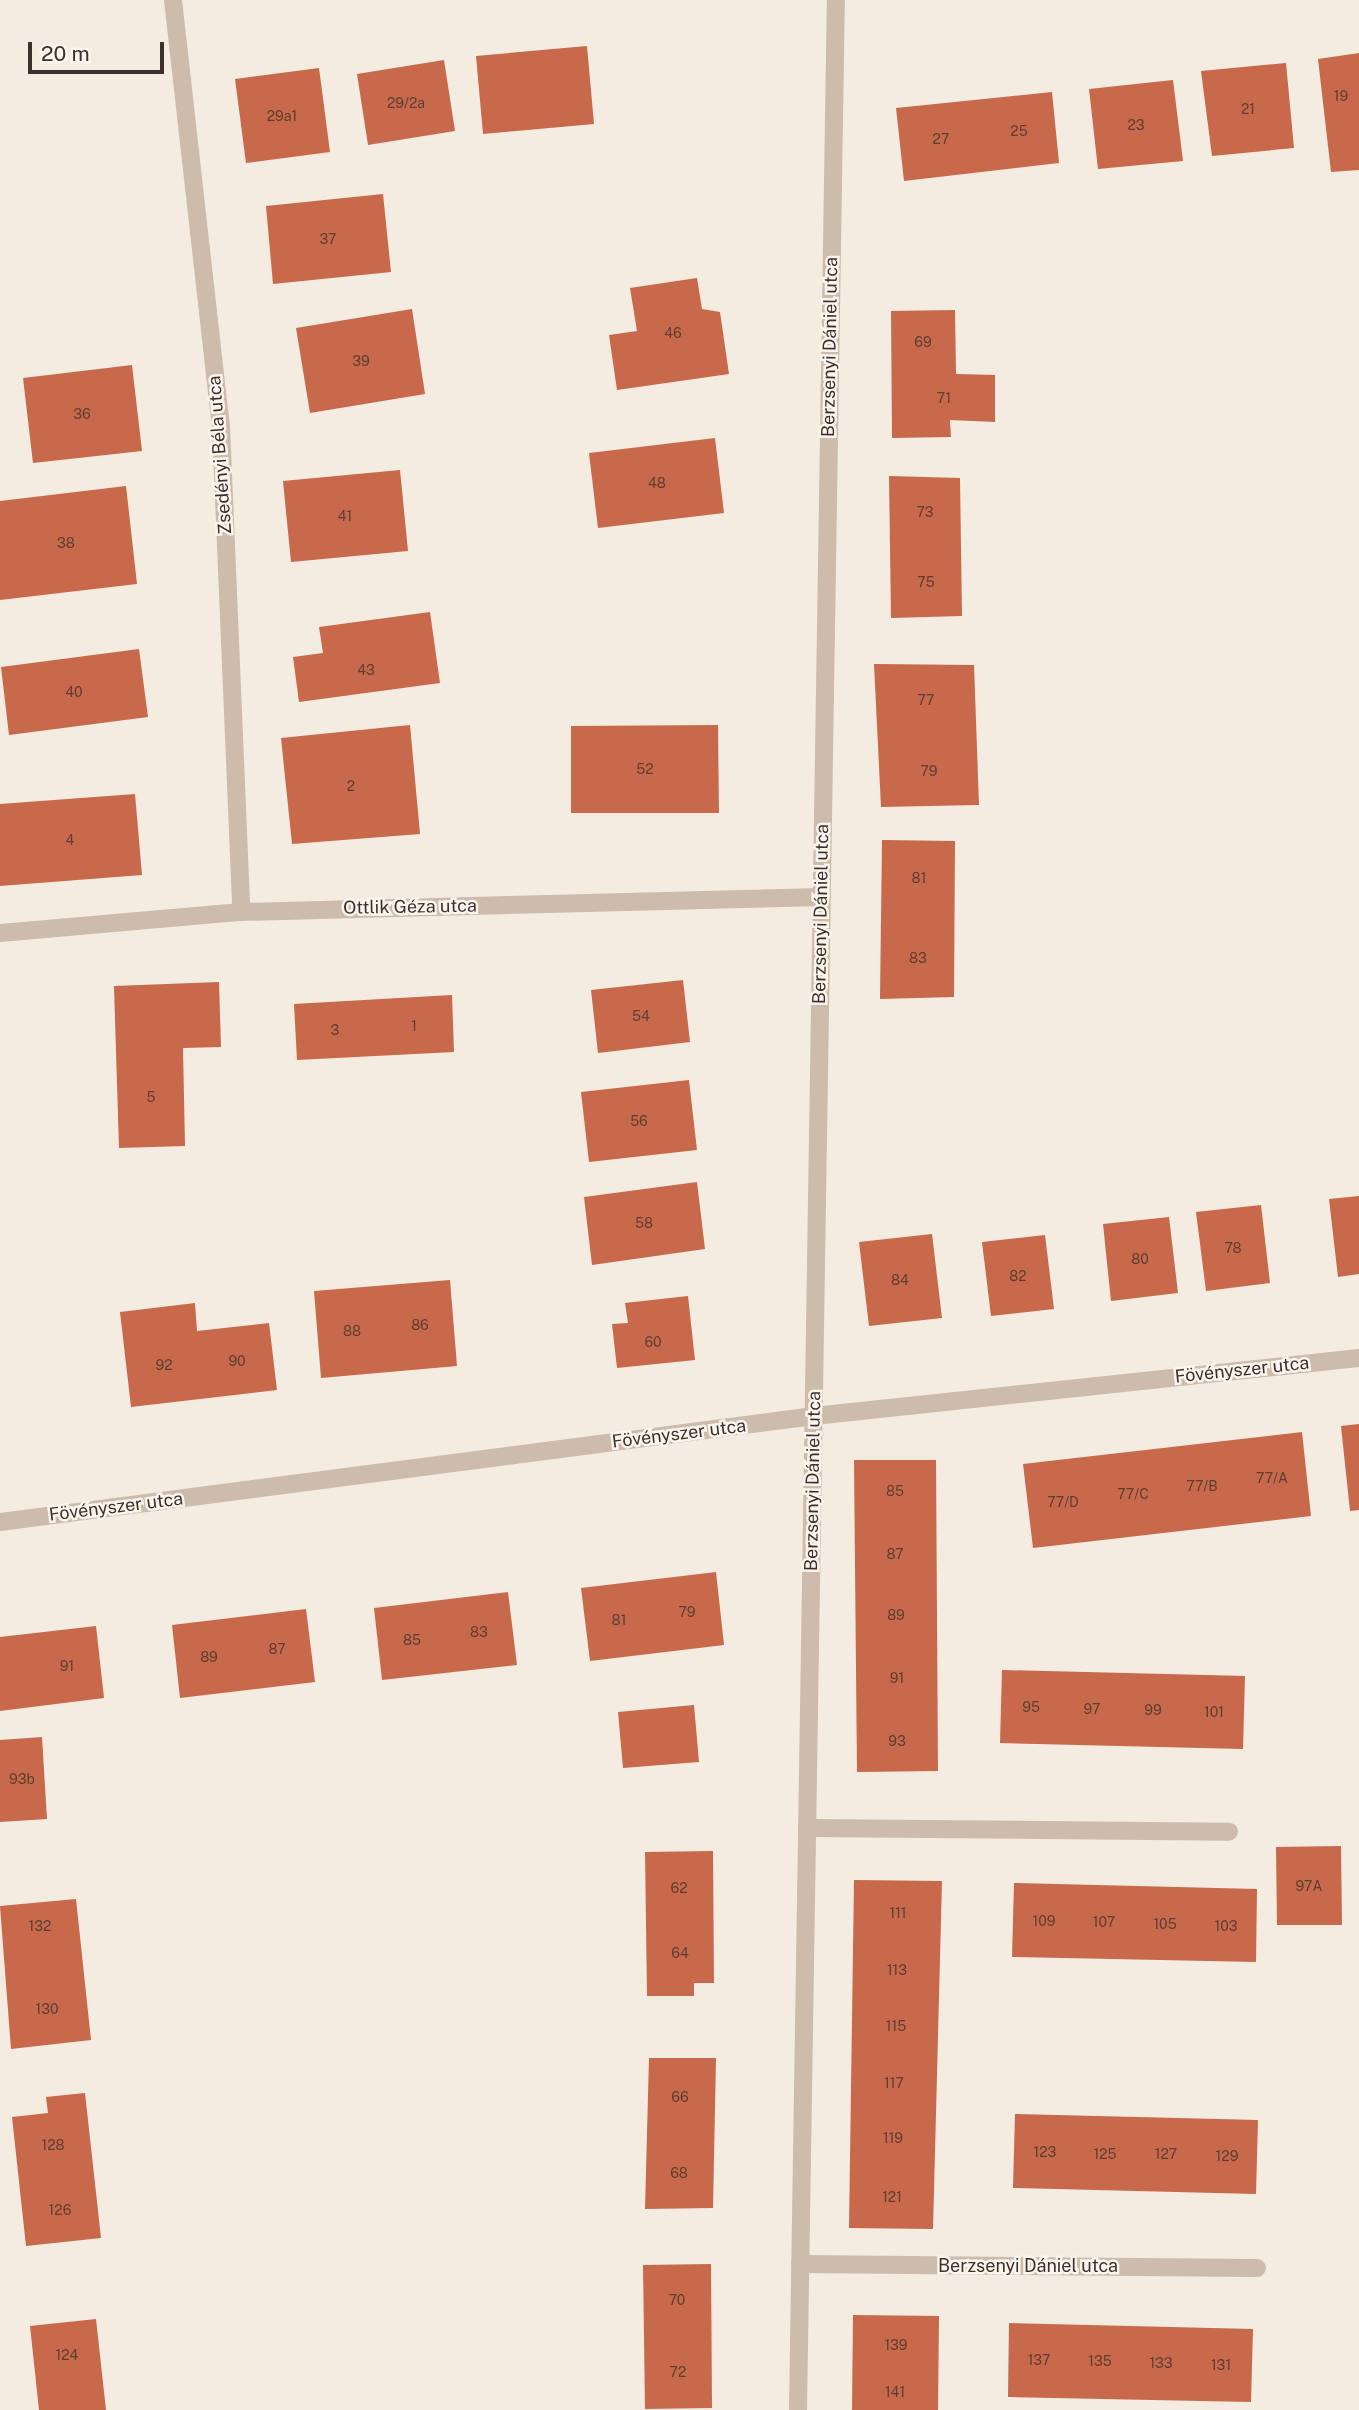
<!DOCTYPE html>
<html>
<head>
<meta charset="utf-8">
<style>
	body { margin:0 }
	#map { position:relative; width:1359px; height:2410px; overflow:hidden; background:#f4ebe1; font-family:"Public Sans",sans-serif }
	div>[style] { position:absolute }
	.building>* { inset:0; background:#c8694b }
	.street>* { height:18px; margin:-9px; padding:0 9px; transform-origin:9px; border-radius:9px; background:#cdbbac }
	span { translate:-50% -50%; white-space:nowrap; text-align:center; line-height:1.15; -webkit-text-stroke:5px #fbf5ee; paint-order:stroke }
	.number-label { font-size:14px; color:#5e3e33 }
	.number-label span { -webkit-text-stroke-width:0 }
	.street-label { font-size:18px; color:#3b302b }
	.scale { position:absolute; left:28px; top:42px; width:136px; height:32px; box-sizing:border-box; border:4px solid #3b302b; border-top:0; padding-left:9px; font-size:21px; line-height:24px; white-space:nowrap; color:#3b302b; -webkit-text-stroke:5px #fbf5ee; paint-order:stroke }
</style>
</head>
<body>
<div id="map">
	<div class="building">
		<i style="clip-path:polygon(587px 46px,594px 124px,483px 134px,476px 56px)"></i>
		<i style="clip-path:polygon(1359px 53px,1359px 170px,1331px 172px,1318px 59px)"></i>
		<i style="clip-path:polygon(444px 60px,455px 131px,368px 145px,357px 74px)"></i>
		<i style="clip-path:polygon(1286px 63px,1294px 148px,1212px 156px,1201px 71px)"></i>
		<i style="clip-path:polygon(319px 68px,330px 152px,246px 163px,235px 79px)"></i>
		<i style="clip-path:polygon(1173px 80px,1183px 161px,1098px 169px,1089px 89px)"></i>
		<i style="clip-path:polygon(1052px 92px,1059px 163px,904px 181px,896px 108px)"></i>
		<i style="clip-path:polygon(383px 194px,391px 272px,273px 284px,266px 206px)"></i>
		<i style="clip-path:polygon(697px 278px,702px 309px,720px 312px,729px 374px,617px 390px,609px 335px,637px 331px,630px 288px)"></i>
		<i style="clip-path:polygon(412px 309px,425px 394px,310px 413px,296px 328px)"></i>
		<i style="clip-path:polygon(955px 310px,956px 374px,995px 375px,995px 422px,950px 420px,951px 437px,892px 438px,891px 311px)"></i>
		<i style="clip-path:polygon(132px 365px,142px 451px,33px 463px,23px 378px)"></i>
		<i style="clip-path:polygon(715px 438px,724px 513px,598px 528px,589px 453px)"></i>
		<i style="clip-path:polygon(400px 470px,408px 551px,291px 562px,283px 481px)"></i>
		<i style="clip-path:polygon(889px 476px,960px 478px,962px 616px,891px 618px)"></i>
		<i style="clip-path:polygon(126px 486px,137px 584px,0 600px,0 501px)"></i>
		<i style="clip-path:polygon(430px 612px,440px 683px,299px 702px,293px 657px,323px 653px,319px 627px)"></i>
		<i style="clip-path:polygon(139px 649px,148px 717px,9px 735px,1px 667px)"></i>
		<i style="clip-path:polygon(874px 664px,974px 665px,979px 805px,881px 807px)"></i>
		<i style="clip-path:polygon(410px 725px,420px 834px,292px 844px,281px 738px)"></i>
		<i style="clip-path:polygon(718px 725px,719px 813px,571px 813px,571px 726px)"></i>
		<i style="clip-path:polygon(135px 794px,142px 875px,0 886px,0 804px)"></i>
		<i style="clip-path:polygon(882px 840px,955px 841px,954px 997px,880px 999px)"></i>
		<i style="clip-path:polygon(683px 980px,690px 1042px,598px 1053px,591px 990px)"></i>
		<i style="clip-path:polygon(219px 982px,221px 1047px,183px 1048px,185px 1146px,119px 1148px,114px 986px)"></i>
		<i style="clip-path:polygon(452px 995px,454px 1052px,297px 1060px,294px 1004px)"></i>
		<i style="clip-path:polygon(689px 1080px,697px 1150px,589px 1162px,581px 1092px)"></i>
		<i style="clip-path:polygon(697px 1182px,705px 1249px,592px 1265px,584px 1197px)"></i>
		<i style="clip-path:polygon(1359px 1196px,1359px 1274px,1338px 1277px,1329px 1199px)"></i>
		<i style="clip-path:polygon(1261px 1205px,1270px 1283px,1206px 1291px,1196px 1212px)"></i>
		<i style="clip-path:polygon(1169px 1217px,1178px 1293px,1111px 1301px,1103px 1224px)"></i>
		<i style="clip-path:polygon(932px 1234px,942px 1318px,869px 1326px,859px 1242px)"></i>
		<i style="clip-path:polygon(1045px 1235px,1054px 1309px,991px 1316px,982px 1242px)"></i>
		<i style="clip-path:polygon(450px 1280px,457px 1366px,321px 1378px,314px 1291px)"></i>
		<i style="clip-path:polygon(688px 1296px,695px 1360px,617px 1368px,612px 1324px,628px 1323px,625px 1303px)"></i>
		<i style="clip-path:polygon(195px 1303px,197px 1331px,269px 1323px,277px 1390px,131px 1407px,120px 1312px)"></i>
		<i style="clip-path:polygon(1359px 1424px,1359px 1510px,1350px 1511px,1341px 1426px)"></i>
		<i style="clip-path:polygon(1302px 1432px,1311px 1516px,1033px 1548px,1023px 1464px)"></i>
		<i style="clip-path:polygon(854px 1460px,936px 1460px,938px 1771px,857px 1772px)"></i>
		<i style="clip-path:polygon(716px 1572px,724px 1645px,590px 1661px,581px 1588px)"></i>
		<i style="clip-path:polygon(508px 1592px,517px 1665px,382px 1680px,374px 1608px)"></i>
		<i style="clip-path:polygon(306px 1609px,315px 1682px,180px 1698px,172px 1625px)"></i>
		<i style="clip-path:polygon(96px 1626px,104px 1698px,0 1711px,0 1637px)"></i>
		<i style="clip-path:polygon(1002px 1670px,1245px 1676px,1243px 1749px,1000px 1743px)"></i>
		<i style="clip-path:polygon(694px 1705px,699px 1762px,623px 1768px,618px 1712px)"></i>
		<i style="clip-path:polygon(42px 1737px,47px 1819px,0 1822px,0 1740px)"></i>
		<i style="clip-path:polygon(1341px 1846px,1342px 1925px,1277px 1925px,1276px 1847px)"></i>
		<i style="clip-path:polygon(713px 1851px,714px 1983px,694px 1983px,694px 1996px,647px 1996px,645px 1852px)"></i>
		<i style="clip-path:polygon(854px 1880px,942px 1881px,933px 2229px,849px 2228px)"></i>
		<i style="clip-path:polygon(1014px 1883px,1257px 1889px,1256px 1962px,1012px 1957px)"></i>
		<i style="clip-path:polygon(76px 1899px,91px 2040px,11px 2049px,0 1906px)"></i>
		<i style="clip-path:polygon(649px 2058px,716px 2058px,713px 2208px,645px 2209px)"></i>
		<i style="clip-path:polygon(85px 2093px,101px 2238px,26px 2246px,12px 2117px,48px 2113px,46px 2097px)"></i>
		<i style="clip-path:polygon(1015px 2114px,1258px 2120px,1256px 2194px,1013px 2188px)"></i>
		<i style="clip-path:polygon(711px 2264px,712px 2408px,645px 2409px,643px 2265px)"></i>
		<i style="clip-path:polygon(853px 2315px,939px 2316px,938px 2410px,852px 2410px)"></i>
		<i style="clip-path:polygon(96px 2319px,106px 2410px,39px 2410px,30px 2326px)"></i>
		<i style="clip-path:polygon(1009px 2323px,1253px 2329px,1251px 2402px,1008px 2397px)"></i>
	</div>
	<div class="street">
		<i style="left:173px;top:0;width:429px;rotate:83.6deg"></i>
		<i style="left:221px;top:426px;width:486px;rotate:87.6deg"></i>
		<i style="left:0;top:933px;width:242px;rotate:-5deg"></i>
		<i style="left:241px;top:912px;width:581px;rotate:-1.48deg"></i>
		<i style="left:0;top:1522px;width:821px;rotate:-7.42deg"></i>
		<i style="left:814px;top:1416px;width:548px;rotate:-6.07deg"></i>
		<i style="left:807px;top:1828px;width:422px;rotate:0.5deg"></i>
		<i style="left:800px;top:2264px;width:457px;rotate:0.5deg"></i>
		<i style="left:798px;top:2410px;width:2410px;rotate:-89.1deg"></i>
	</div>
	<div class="number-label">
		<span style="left:1341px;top:96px">19</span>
		<span style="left:406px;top:103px">29/2a</span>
		<span style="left:1248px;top:109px">21</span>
		<span style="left:282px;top:116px">29a1</span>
		<span style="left:1136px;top:125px">23</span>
		<span style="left:1019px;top:131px">25</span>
		<span style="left:941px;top:139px">27</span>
		<span style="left:328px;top:239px">37</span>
		<span style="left:673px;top:333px">46</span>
		<span style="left:923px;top:342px">69</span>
		<span style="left:361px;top:361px">39</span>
		<span style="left:944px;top:398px">71</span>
		<span style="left:82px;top:414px">36</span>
		<span style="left:657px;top:483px">48</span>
		<span style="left:925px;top:512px">73</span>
		<span style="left:345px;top:516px">41</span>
		<span style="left:66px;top:543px">38</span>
		<span style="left:926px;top:582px">75</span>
		<span style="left:366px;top:670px">43</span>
		<span style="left:74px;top:692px">40</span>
		<span style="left:926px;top:700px">77</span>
		<span style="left:645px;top:769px">52</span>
		<span style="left:929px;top:771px">79</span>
		<span style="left:351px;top:786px">2</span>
		<span style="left:70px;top:840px">4</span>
		<span style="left:919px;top:878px">81</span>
		<span style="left:918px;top:958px">83</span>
		<span style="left:641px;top:1016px">54</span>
		<span style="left:414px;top:1026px">1</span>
		<span style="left:335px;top:1030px">3</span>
		<span style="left:151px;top:1097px">5</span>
		<span style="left:639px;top:1121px">56</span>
		<span style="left:644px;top:1223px">58</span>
		<span style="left:1233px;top:1248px">78</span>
		<span style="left:1140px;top:1259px">80</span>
		<span style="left:1018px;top:1276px">82</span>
		<span style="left:900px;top:1280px">84</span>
		<span style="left:420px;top:1325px">86</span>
		<span style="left:352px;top:1331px">88</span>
		<span style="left:653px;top:1342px">60</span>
		<span style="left:237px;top:1361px">90</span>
		<span style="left:164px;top:1365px">92</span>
		<span style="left:1272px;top:1478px">77/A</span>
		<span style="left:1202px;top:1486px">77/B</span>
		<span style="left:895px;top:1491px">85</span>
		<span style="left:1133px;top:1494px">77/C</span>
		<span style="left:1063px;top:1502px">77/D</span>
		<span style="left:895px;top:1554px">87</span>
		<span style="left:687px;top:1612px">79</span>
		<span style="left:896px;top:1615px">89</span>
		<span style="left:619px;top:1620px">81</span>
		<span style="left:479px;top:1632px">83</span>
		<span style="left:412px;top:1640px">85</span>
		<span style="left:277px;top:1649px">87</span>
		<span style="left:209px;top:1657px">89</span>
		<span style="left:67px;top:1666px">91</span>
		<span style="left:897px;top:1678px">91</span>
		<span style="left:1031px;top:1707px">95</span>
		<span style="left:1092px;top:1709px">97</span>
		<span style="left:1153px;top:1710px">99</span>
		<span style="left:1214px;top:1712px">101</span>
		<span style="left:897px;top:1741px">93</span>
		<span style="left:22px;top:1779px">93b</span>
		<span style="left:1309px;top:1886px">97A</span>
		<span style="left:679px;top:1888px">62</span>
		<span style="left:898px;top:1913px">111</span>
		<span style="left:1044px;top:1921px">109</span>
		<span style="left:1104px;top:1922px">107</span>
		<span style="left:1165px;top:1924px">105</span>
		<span style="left:40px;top:1926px">132</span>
		<span style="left:1226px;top:1926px">103</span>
		<span style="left:680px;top:1953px">64</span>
		<span style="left:897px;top:1970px">113</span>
		<span style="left:47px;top:2009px">130</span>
		<span style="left:896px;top:2026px">115</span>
		<span style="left:894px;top:2083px">117</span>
		<span style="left:680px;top:2097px">66</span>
		<span style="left:893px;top:2138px">119</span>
		<span style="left:53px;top:2145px">128</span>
		<span style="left:1045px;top:2152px">123</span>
		<span style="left:1105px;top:2154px">125</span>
		<span style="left:1166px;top:2154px">127</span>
		<span style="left:1227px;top:2156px">129</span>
		<span style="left:679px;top:2173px">68</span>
		<span style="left:892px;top:2197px">121</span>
		<span style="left:60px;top:2210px">126</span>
		<span style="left:677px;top:2300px">70</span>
		<span style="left:896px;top:2345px">139</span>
		<span style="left:67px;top:2355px">124</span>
		<span style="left:1039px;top:2360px">137</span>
		<span style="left:1100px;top:2361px">135</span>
		<span style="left:1161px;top:2363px">133</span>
		<span style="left:1221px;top:2365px">131</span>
		<span style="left:678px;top:2372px">72</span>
		<span style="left:895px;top:2392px">141</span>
	</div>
	<div class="street-label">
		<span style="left:830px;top:347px;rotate:-89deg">Berzsenyi Dániel utca</span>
		<span style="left:220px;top:455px;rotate:-94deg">Zsedényi Béla utca</span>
		<span style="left:410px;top:907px;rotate:-1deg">Ottlik Géza utca</span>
		<span style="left:821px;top:914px;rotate:-89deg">Berzsenyi Dániel utca</span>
		<span style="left:1242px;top:1370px;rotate:-6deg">Fövényszer utca</span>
		<span style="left:679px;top:1434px;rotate:-7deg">Fövényszer utca</span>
		<span style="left:813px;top:1481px;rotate:-89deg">Berzsenyi Dániel utca</span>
		<span style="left:116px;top:1507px;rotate:-7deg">Fövényszer utca</span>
		<span style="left:1028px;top:2266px">Berzsenyi Dániel utca</span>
	</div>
	<div class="scale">20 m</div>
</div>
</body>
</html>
